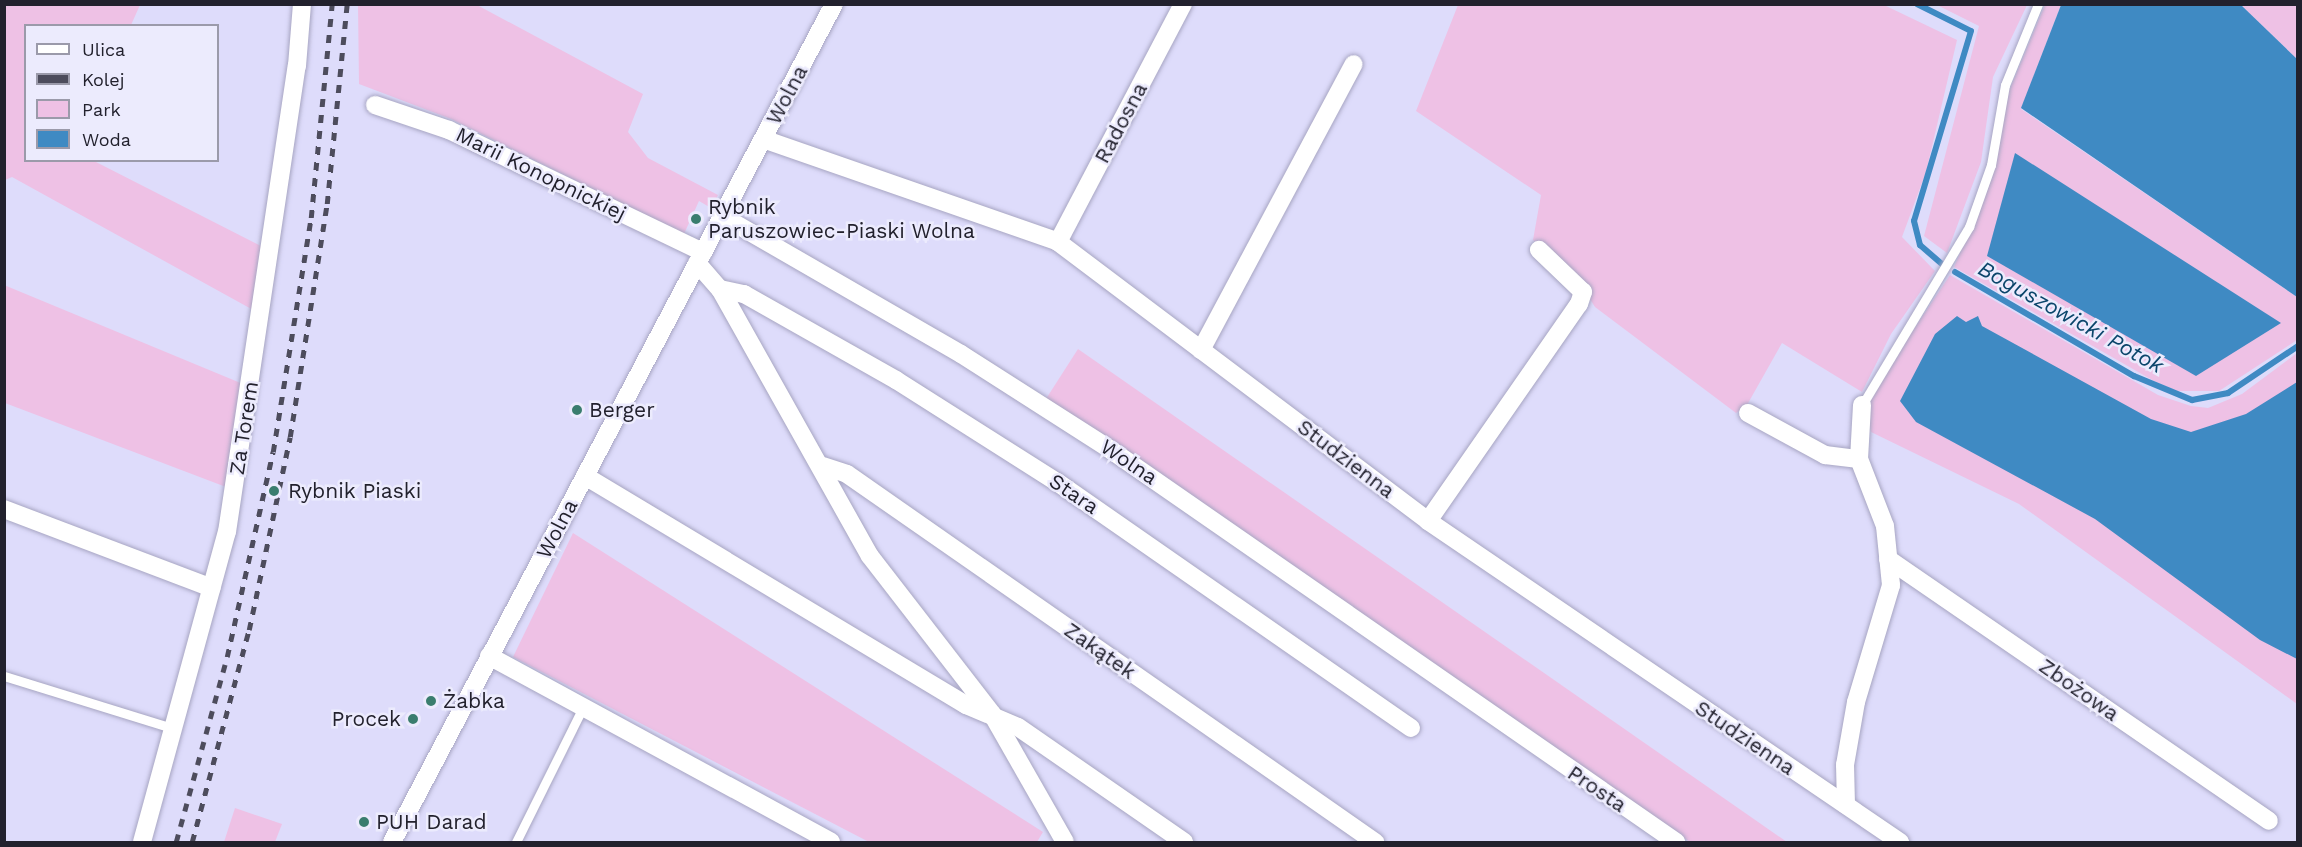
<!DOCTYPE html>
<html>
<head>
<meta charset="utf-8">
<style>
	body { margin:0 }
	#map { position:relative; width:2302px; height:847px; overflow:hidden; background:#dedcfb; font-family:"Work Sans",sans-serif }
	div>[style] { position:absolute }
	.green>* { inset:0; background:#eec1e5 }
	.water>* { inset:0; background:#3f8ac3 }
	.stream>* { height:6px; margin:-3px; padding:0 3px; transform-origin:3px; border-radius:3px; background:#3f8ac3 }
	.roads { filter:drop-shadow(0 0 2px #a7a5c2) drop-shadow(0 0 2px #a7a5c2) }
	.lane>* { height:9px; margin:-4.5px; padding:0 4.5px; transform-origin:4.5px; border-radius:4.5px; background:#fff }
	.street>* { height:18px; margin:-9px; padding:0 9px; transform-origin:9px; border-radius:9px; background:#fff }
	.rail>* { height:4.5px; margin-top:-2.25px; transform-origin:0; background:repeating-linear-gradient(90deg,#4d4c5c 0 8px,transparent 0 16px) }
	.dots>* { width:16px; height:16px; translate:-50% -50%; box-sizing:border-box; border:3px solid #ecebfd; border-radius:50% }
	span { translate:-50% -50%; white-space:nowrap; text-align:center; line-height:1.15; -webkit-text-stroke:5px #ecebfd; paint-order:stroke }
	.street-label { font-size:21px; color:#22212d }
	.poi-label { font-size:21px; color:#22212d }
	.left { translate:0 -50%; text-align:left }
	.right { translate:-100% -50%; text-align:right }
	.water-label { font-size:22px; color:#0b456b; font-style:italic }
	.frame { position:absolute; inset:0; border:6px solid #22212d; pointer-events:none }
	.legend { position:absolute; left:24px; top:24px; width:195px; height:138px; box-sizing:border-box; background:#ecebfd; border:2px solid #9b9aaa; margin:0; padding:8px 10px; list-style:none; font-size:18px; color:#22212d }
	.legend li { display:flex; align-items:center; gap:12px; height:30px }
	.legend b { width:30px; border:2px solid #9b9aaa }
</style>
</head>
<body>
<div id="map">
	<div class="green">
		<i style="clip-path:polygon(5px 5px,140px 5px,131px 25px,26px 26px,26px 160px,94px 161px,263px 247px,255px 311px,12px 177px,5px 180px)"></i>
		<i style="clip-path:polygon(358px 5px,477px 5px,643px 94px,628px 132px,648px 158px,718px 195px,711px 208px,699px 201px,684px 234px,451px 119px,359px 84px)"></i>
		<i style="clip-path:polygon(1458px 5px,1884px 5px,1957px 40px,1926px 172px,1902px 237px,1935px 271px,1891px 334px,1862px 392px,1782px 343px,1747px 405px,1736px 413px,1595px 307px,1575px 275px,1533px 240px,1541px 195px,1416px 111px)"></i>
		<i style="clip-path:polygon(1937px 5px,2027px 5px,1993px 77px,1981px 162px,1947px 253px,1924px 236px,1979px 26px)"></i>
		<i style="clip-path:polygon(2045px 5px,2061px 5px,2021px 109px,2297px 297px,2297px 340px,2219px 391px,2177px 391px,2154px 381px,1954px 267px,1992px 178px,2009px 91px)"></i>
		<i style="clip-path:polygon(2241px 5px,2297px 5px,2297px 59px)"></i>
		<i style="clip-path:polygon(1950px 275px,2158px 395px,2191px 406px,2208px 408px,2242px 394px,2297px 353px,2297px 704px,2019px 504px,1871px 432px,1866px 409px,1880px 380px)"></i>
		<i style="clip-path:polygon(4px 285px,243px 384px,226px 487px,5px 403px)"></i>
		<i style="clip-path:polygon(1078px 349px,1787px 842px,1690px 842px,1044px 402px)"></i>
		<i style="clip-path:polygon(573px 533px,1043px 832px,1037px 842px,869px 842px,513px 657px)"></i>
		<i style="clip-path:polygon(235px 808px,282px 824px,275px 842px,224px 842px)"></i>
	</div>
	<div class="water">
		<i style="clip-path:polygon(2061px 5px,2241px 5px,2297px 59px,2297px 297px,2021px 108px)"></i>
		<i style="clip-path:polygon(2015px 153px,2281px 323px,2196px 376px,1987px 256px)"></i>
		<i style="clip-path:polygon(1957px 316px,1966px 322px,1978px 316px,1982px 326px,2151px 419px,2191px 432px,2246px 414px,2297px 382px,2297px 659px,2260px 640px,2095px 519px,1916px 422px,1900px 401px,1935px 334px)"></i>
	</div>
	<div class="stream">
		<i style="left:1917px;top:4px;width:60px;rotate:26.6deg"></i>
		<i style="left:1971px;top:31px;width:198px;rotate:106.7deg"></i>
		<i style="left:1914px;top:221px;width:25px;rotate:76deg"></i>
		<i style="left:1920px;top:245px;width:29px;rotate:41deg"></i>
		<i style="left:1955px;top:272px;width:207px;rotate:30.2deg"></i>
		<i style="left:2134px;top:376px;width:63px;rotate:22.5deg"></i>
		<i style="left:2192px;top:400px;width:37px;rotate:-11deg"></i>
		<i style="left:2228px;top:393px;width:84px;rotate:-33.9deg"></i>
	</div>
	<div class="roads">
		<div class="lane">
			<i style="left:1862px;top:405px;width:208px;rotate:-59deg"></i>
			<i style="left:1969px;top:227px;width:66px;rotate:-70.5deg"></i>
			<i style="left:1991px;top:165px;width:81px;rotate:-80.1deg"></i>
			<i style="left:2005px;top:85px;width:87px;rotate:-67.8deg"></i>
			<i style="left:4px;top:676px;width:176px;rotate:17.2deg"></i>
			<i style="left:516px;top:842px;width:148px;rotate:-63.6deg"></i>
		</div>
		<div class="street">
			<i style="left:375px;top:105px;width:78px;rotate:18.7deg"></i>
			<i style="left:449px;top:130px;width:282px;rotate:25.7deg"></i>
			<i style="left:763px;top:139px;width:312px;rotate:19.2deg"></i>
			<i style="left:1058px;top:242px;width:463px;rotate:37deg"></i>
			<i style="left:1428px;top:521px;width:571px;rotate:34.22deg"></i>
			<i style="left:722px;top:216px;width:276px;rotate:30deg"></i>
			<i style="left:961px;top:354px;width:178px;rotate:32.6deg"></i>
			<i style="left:1111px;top:450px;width:688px;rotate:34.75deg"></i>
			<i style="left:1058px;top:242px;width:269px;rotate:-62.3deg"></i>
			<i style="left:697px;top:263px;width:35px;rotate:49deg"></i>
			<i style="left:720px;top:289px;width:306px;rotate:60.7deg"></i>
			<i style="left:870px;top:556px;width:200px;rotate:52.3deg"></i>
			<i style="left:992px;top:714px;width:147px;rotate:60.3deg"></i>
			<i style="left:720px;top:289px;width:25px;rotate:12deg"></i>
			<i style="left:744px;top:294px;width:175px;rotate:29.5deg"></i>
			<i style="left:896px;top:380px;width:191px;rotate:32.4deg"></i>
			<i style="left:1057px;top:482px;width:431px;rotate:34.8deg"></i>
			<i style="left:1201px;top:350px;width:324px;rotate:-61.9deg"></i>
			<i style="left:1748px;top:413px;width:88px;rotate:28.6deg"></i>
			<i style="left:1825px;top:455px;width:34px;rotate:7deg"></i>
			<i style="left:823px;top:466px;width:25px;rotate:18deg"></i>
			<i style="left:847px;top:474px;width:644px;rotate:34.88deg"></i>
			<i style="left:585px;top:476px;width:445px;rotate:31deg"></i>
			<i style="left:966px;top:705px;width:56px;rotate:22.9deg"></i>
			<i style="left:1018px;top:727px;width:202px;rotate:34.7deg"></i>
			<i style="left:4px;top:509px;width:222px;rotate:20.8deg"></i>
			<i style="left:1428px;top:521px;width:264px;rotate:-55.2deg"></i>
			<i style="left:1579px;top:304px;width:13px;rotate:-72deg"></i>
			<i style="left:1583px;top:292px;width:61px;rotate:-136.3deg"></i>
			<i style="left:1888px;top:559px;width:462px;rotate:34.5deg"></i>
			<i style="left:489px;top:656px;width:389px;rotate:28.5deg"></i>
			<i style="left:1846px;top:805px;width:40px;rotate:-91.4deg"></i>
			<i style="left:1845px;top:765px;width:64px;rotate:-80.1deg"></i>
			<i style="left:1856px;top:702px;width:122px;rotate:-73.3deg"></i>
			<i style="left:1891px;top:585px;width:59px;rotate:-95.8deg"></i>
			<i style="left:1885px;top:526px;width:72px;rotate:-111.2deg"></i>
			<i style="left:1859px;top:459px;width:54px;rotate:-86.8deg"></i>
			<i style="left:142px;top:842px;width:321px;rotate:-74.7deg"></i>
			<i style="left:227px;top:532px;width:471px;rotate:-81.5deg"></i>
			<i style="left:297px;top:66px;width:62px;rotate:-85.4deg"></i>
			<i style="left:392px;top:842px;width:947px;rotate:-62.19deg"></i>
		</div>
	</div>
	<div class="rail">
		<i style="left:176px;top:842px;width:192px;rotate:-74.6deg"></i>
		<i style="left:227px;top:657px;width:210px;rotate:-77.4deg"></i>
		<i style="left:273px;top:452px;width:237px;rotate:-80.8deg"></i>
		<i style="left:311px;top:218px;width:215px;rotate:-84.4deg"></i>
		<i style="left:192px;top:842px;width:220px;rotate:-75deg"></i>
		<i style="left:249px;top:630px;width:197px;rotate:-78deg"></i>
		<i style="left:290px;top:437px;width:236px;rotate:-81deg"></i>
		<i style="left:327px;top:204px;width:201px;rotate:-84.3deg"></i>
	</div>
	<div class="dots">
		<i style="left:696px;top:219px;background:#3a7d6e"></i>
		<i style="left:577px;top:410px;background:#3a7d6e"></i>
		<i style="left:274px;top:491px;background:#3a7d6e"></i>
		<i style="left:431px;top:701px;background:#3a7d6e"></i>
		<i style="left:413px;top:719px;background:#3a7d6e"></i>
		<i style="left:364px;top:822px;background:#3a7d6e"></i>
	</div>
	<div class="street-label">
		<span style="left:787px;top:95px;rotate:-62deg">Wolna</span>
		<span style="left:1121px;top:123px;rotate:-62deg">Radosna</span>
		<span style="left:541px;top:174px;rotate:26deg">Marii Konopnickiej</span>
		<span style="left:244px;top:428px;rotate:-81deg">Za Torem</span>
		<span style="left:1346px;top:459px;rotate:37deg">Studzienna</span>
		<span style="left:1129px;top:462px;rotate:34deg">Wolna</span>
		<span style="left:1074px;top:494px;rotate:34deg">Stara</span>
		<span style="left:557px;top:529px;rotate:-62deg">Wolna</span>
		<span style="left:1100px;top:651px;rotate:35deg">Zakątek</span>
		<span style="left:2079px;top:690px;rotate:35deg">Zbożowa</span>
		<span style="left:1745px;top:738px;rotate:34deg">Studzienna</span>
		<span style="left:1597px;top:789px;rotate:34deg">Prosta</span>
	</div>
	<div class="poi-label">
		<span class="left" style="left:708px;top:219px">Rybnik<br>Paruszowiec-Piaski Wolna</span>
		<span class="left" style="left:589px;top:410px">Berger</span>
		<span class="left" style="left:288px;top:491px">Rybnik Piaski</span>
		<span class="left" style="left:443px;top:701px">Żabka</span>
		<span class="right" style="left:401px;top:719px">Procek</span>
		<span class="left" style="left:376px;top:822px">PUH Darad</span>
	</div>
	<div class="water-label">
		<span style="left:2071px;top:317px;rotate:29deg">Boguszowicki Potok</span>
	</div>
	<div class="frame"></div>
	<ul class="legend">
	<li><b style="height:8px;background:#fff"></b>Ulica</li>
	<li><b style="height:8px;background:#4d4c5c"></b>Kolej</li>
	<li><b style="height:16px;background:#eec1e5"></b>Park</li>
	<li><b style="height:16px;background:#3f8ac3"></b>Woda</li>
	</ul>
</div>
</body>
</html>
